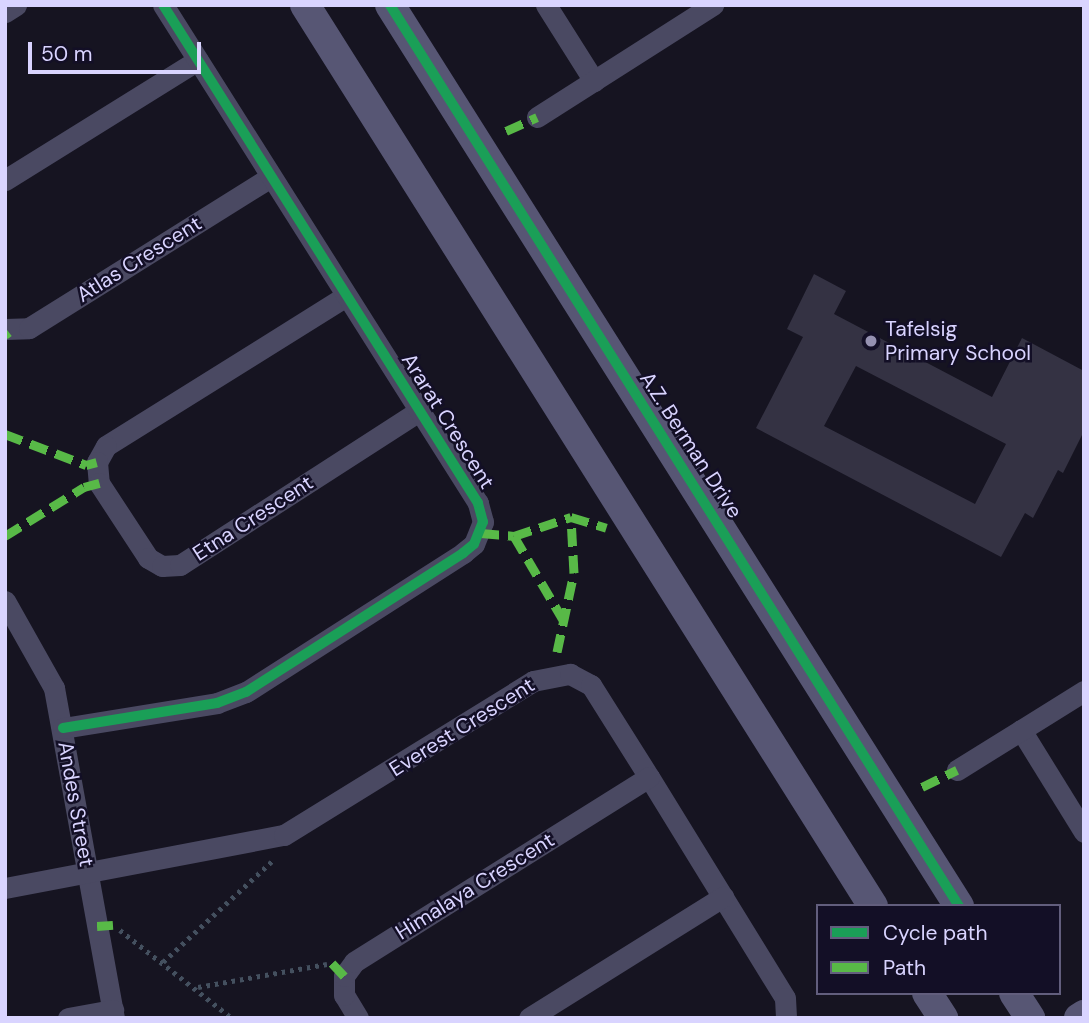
<!DOCTYPE html>
<html>
<head>
<meta charset="utf-8">
<style>
	body { margin:0 }
	#map { position:relative; width:1089px; height:1023px; overflow:hidden; background:#161421; font-family:"DM Sans",sans-serif }
	div>[style] { position:absolute }
	.building>* { inset:0; background:#343243 }
	.path>* { height:4.5px; margin-top:-2.25px; transform-origin:0; background:repeating-linear-gradient(90deg,#44505f 0 3.5px,transparent 0 8.5px) }
	.street>* { height:21px; margin:-10.5px; padding:0 10.5px; transform-origin:10.5px; border-radius:10.5px; background:#4a4962 }
	.secondary>* { height:30px; margin:-15px; padding:0 15px; transform-origin:15px; border-radius:15px; background:#575674 }
	.quiet>* { height:9px; margin-top:-4.5px; transform-origin:0; background:repeating-linear-gradient(90deg,#58b947 0 18px,transparent 0 27px) }
	.cycleway>* { height:10px; margin:-5px; padding:0 5px; transform-origin:5px; border-radius:5px; background:#1a9f57 }
	.dots>* { width:19px; height:19px; translate:-50% -50%; box-sizing:border-box; border:4px solid #130f26; border-radius:50% }
	span { translate:-50% -50%; white-space:nowrap; text-align:center; line-height:1.15; -webkit-text-stroke:5px #130f26; paint-order:stroke }
	.street-label { font-size:21px; color:#d9d4ff }
	.poi-label { font-size:21px; color:#d9d4ff }
	.left { translate:0 -50%; text-align:left }
	.frame { position:absolute; inset:0; border:7px solid #d9d4ff; pointer-events:none }
	.legend { position:absolute; left:816px; top:904px; width:245px; height:91px; box-sizing:border-box; background:#130f26; border:2px solid #625e7d; margin:0; padding:9px 12px; list-style:none; font-size:21px; color:#d9d4ff }
	.legend li { display:flex; align-items:center; gap:14px; height:35px }
	.legend b { width:35px; border:2px solid #625e7d }
	.scale { position:absolute; left:28px; top:42px; width:173px; height:32px; box-sizing:border-box; border:4px solid #d9d4ff; border-top:0; padding-left:9px; font-size:21px; line-height:24px; white-space:nowrap; color:#d9d4ff; -webkit-text-stroke:5px #130f26; paint-order:stroke }
</style>
</head>
<body>
<div id="map">
	<div class="building">
		<i style="clip-path:polygon(evenodd,814px 274px,846px 291px,834px 314px,992px 397px,1022px 338px,1084px 371px,1084px 431px,1063px 473px,1058px 470px,1033px 518px,1025px 513px,1001px 557px,756px 428px,803px 337px,787px 329px,814px 274px,856px 366px,1006px 444px,975px 504px,824px 426px,856px 366px)"></i>
	</div>
	<div class="path">
		<i style="left:120px;top:930px;width:142px;rotate:38.2deg"></i>
		<i style="left:163px;top:962px;width:150px;rotate:-42.8deg"></i>
		<i style="left:198px;top:987px;width:131px;rotate:-10.1deg"></i>
	</div>
	<div class="street">
		<i style="left:546px;top:5px;width:90px;rotate:57.7deg"></i>
		<i style="left:5px;top:12px;width:13px;rotate:-32deg"></i>
		<i style="left:537px;top:117px;width:209px;rotate:-32.5deg"></i>
		<i style="left:5px;top:180px;width:227px;rotate:-31.9deg"></i>
		<i style="left:346px;top:296px;width:283px;rotate:148deg"></i>
		<i style="left:106px;top:446px;width:18px;rotate:119deg"></i>
		<i style="left:97px;top:462px;width:21px;rotate:85deg"></i>
		<i style="left:99px;top:483px;width:90px;rotate:56.8deg"></i>
		<i style="left:148px;top:558px;width:16px;rotate:30deg"></i>
		<i style="left:162px;top:566px;width:18px;rotate:-3deg"></i>
		<i style="left:180px;top:565px;width:284px;rotate:-32.8deg"></i>
		<i style="left:5px;top:329px;width:24px;rotate:-2deg"></i>
		<i style="left:29px;top:328px;width:285px;rotate:-32deg"></i>
		<i style="left:5px;top:601px;width:100px;rotate:60.6deg"></i>
		<i style="left:54px;top:688px;width:335px;rotate:79.7deg"></i>
		<i style="left:63px;top:728px;width:156px;rotate:-9.2deg"></i>
		<i style="left:217px;top:703px;width:31px;rotate:-21deg"></i>
		<i style="left:246px;top:692px;width:258px;rotate:-32.6deg"></i>
		<i style="left:463px;top:553px;width:14px;rotate:-39deg"></i>
		<i style="left:474px;top:544px;width:24px;rotate:-68deg"></i>
		<i style="left:483px;top:522px;width:20px;rotate:-105deg"></i>
		<i style="left:478px;top:503px;width:589px;rotate:-122.31deg"></i>
		<i style="left:1021px;top:730px;width:120px;rotate:58.3deg"></i>
		<i style="left:957px;top:770px;width:150px;rotate:-31.9deg"></i>
		<i style="left:5px;top:888px;width:284px;rotate:-10.8deg"></i>
		<i style="left:284px;top:835px;width:293px;rotate:-31.7deg"></i>
		<i style="left:533px;top:681px;width:38px;rotate:-11deg"></i>
		<i style="left:570px;top:674px;width:24px;rotate:28deg"></i>
		<i style="left:591px;top:685px;width:109px;rotate:57.8deg"></i>
		<i style="left:649px;top:777px;width:259px;rotate:58.4deg"></i>
		<i style="left:785px;top:998px;width:20px;rotate:87deg"></i>
		<i style="left:68px;top:1018px;width:46px;rotate:-10.1deg"></i>
		<i style="left:358px;top:1018px;width:27px;rotate:-121deg"></i>
		<i style="left:344px;top:995px;width:19px;rotate:-90deg"></i>
		<i style="left:344px;top:976px;width:17px;rotate:-54deg"></i>
		<i style="left:354px;top:962px;width:348px;rotate:-32.1deg"></i>
		<i style="left:529px;top:1018px;width:229px;rotate:-32deg"></i>
	</div>
	<div class="secondary">
		<i style="left:305px;top:5px;width:1065px;rotate:57.77deg"></i>
		<i style="left:390px;top:5px;width:1066px;rotate:57.73deg"></i>
		<i style="left:927px;top:993px;width:30px;rotate:57deg"></i>
		<i style="left:1014px;top:993px;width:30px;rotate:57deg"></i>
		<i style="left:1079px;top:1018px;width:6px;rotate:-31deg"></i>
	</div>
	<div class="quiet">
		<i style="left:506px;top:131px;width:34px;rotate:-24deg"></i>
		<i style="left:5px;top:335px;width:5px;rotate:-37deg"></i>
		<i style="left:5px;top:434px;width:87px;rotate:20.9deg"></i>
		<i style="left:86px;top:465px;width:11px;rotate:-15deg"></i>
		<i style="left:481px;top:533px;width:33px;rotate:5deg"></i>
		<i style="left:514px;top:536px;width:101px;rotate:59.6deg"></i>
		<i style="left:5px;top:536px;width:93px;rotate:-31.8deg"></i>
		<i style="left:84px;top:487px;width:16px;rotate:-15deg"></i>
		<i style="left:514px;top:536px;width:60px;rotate:-18.4deg"></i>
		<i style="left:557px;top:652px;width:81px;rotate:-77.9deg"></i>
		<i style="left:574px;top:573px;width:56px;rotate:-93.1deg"></i>
		<i style="left:571px;top:517px;width:37px;rotate:17deg"></i>
		<i style="left:922px;top:787px;width:39px;rotate:-26deg"></i>
		<i style="left:97px;top:926px;width:16px;rotate:-4deg"></i>
		<i style="left:332px;top:963px;width:18px;rotate:47deg"></i>
	</div>
	<div class="cycleway">
		<i style="left:390px;top:5px;width:1066px;rotate:57.73deg"></i>
		<i style="left:63px;top:728px;width:156px;rotate:-9.2deg"></i>
		<i style="left:217px;top:703px;width:31px;rotate:-21deg"></i>
		<i style="left:246px;top:692px;width:258px;rotate:-32.6deg"></i>
		<i style="left:463px;top:553px;width:14px;rotate:-39deg"></i>
		<i style="left:474px;top:544px;width:24px;rotate:-68deg"></i>
		<i style="left:483px;top:522px;width:20px;rotate:-105deg"></i>
		<i style="left:478px;top:503px;width:589px;rotate:-122.31deg"></i>
	</div>
	<div class="dots">
		<i style="left:871px;top:341px;background:#9591b1"></i>
	</div>
	<div class="street-label">
		<span style="left:139px;top:259px;rotate:-32deg">Atlas Crescent</span>
		<span style="left:448px;top:421px;rotate:58deg">Ararat Crescent</span>
		<span style="left:691px;top:445px;rotate:57deg">A.Z. Berman Drive</span>
		<span style="left:253px;top:518px;rotate:-33deg">Etna Crescent</span>
		<span style="left:462px;top:727px;rotate:-32deg">Everest Crescent</span>
		<span style="left:76px;top:804px;rotate:80deg">Andes Street</span>
		<span style="left:475px;top:886px;rotate:-32deg">Himalaya Crescent</span>
	</div>
	<div class="poi-label">
		<span class="left" style="left:885px;top:341px">Tafelsig<br>Primary School</span>
	</div>
	<div class="frame"></div>
	<ul class="legend">
	<li><b style="height:9px;background:#1a9f57"></b>Cycle path</li>
	<li><b style="height:9px;background:#58b947"></b>Path</li>
	</ul>
	<div class="scale">50 m</div>
</div>
</body>
</html>
